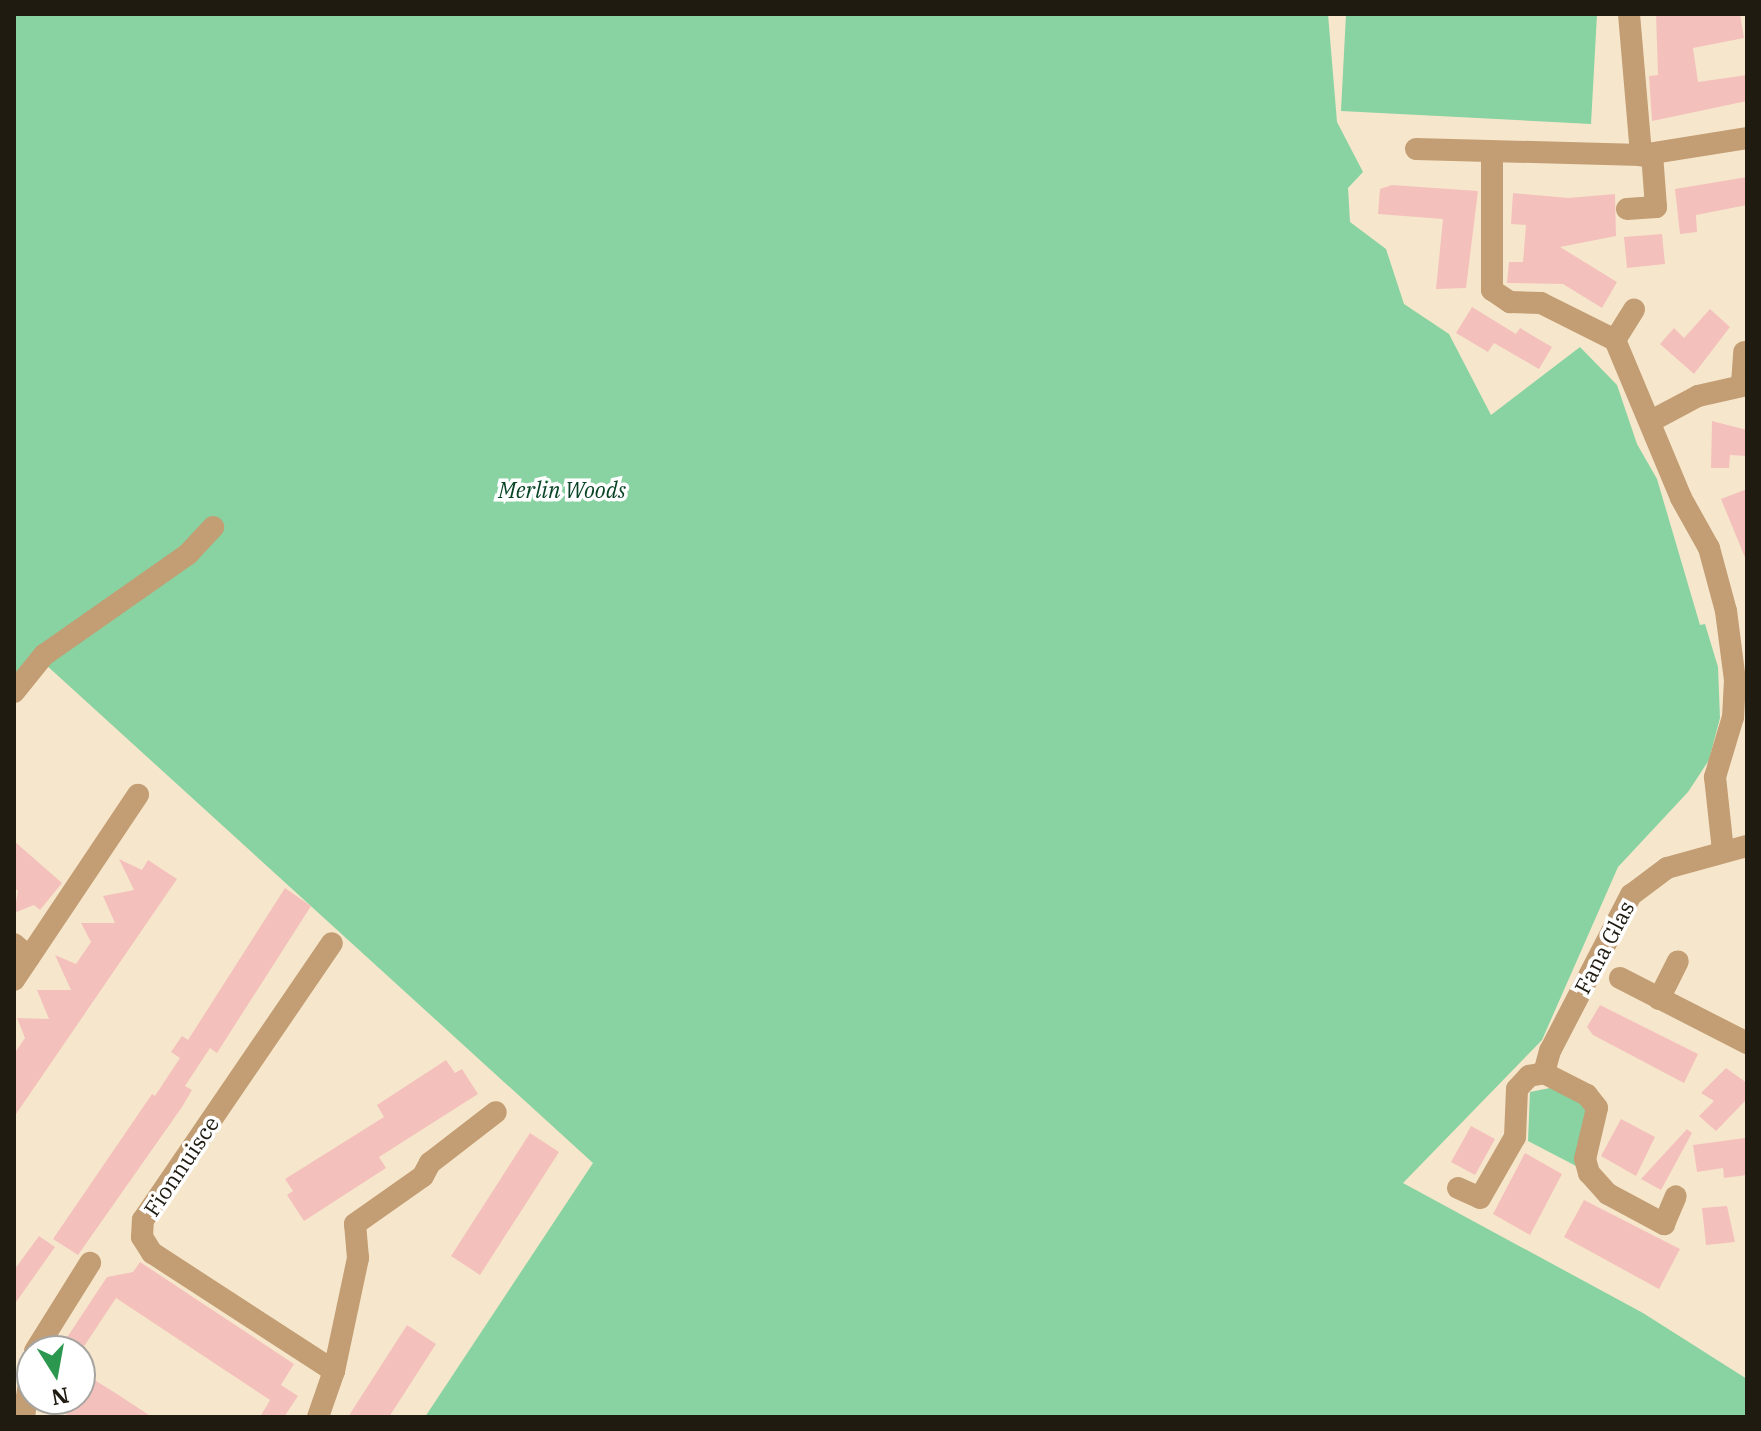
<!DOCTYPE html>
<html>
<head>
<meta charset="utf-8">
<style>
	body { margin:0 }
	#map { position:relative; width:1761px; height:1431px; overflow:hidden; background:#f6e7cc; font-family:"IBM Plex Serif",serif }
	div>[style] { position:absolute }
	.green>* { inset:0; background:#89d2a2 }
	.building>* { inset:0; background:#f4c0bc }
	.minor>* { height:22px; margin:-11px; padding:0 11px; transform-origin:11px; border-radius:11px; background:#c39d73 }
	span { translate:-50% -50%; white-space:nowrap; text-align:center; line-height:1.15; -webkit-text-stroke:7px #fff; paint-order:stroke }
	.park-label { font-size:22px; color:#074324; font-style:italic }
	.street-label { font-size:22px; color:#201b11 }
	.frame { position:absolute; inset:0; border:16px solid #201b11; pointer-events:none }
	.north { position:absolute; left:16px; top:1335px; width:80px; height:80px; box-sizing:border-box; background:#fff; border:2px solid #a6a4a0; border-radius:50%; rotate:169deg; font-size:22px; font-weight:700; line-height:32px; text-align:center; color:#201b11 }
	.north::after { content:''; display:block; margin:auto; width:28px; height:36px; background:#2c974f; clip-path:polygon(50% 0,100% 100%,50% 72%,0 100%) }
</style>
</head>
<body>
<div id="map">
	<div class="green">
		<i style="clip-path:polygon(14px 14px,1328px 14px,1337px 122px,1363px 172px,1348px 188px,1350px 222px,1386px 249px,1404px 304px,1449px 334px,1491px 415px,1580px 347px,1617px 385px,1637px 444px,1657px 479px,1700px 625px,1705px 624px,1718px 667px,1720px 718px,1709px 760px,1688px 792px,1618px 867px,1542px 1040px,1403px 1183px,1643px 1313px,1747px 1379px,1747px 1417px,425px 1417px,593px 1163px,33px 653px,14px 677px)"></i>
		<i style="clip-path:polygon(1346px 14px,1597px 14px,1591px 124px,1341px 111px)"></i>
		<i style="clip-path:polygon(1555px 1087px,1588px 1108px,1578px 1167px,1528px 1141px,1530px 1092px)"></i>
	</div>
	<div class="building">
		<i style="clip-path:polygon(1656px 14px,1740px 14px,1744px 38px,1693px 48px,1698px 82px,1747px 75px,1747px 101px,1652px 121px,1649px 76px,1658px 75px)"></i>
		<i style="clip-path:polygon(1747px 177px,1747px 205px,1696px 215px,1697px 232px,1680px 234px,1675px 189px)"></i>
		<i style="clip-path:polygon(1392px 185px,1478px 191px,1466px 288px,1436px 289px,1443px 219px,1378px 214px,1380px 189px)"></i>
		<i style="clip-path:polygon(1513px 193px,1568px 198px,1615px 194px,1616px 236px,1560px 247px,1617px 282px,1602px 308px,1563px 284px,1507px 283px,1509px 262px,1523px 262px,1526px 225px,1511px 224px)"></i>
		<i style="clip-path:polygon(1662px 234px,1665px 264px,1627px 268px,1624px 237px)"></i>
		<i style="clip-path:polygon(1472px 307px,1516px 334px,1520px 328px,1552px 347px,1539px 369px,1494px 343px,1488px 352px,1456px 333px)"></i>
		<i style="clip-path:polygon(1710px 309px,1730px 327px,1694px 374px,1660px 344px,1674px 328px,1684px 338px)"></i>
		<i style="clip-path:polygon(1712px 421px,1747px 430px,1747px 456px,1730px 455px,1729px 468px,1711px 468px)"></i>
		<i style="clip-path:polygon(1747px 489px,1747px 560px,1746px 560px,1721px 499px)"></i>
		<i style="clip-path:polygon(14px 841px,62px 883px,40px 910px,34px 905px,14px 913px,18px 891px,14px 887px)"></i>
		<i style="clip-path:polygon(119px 859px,142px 870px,148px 860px,177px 879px,14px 1117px,14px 1054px,25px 1038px,17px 1018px,49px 1019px,37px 990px,71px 990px,55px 955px,76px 964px,91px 942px,81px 923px,115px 923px,103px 896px,134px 890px)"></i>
		<i style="clip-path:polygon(285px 888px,311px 906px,217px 1053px,210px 1048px,185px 1086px,192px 1090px,182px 1107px,78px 1255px,53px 1239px,152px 1094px,155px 1096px,180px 1058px,171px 1052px,182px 1036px,188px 1040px)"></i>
		<i style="clip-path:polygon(1600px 1005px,1698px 1054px,1684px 1083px,1593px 1035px,1587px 1027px)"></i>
		<i style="clip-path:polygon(446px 1060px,455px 1073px,462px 1069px,478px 1094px,379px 1157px,386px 1168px,304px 1221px,287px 1195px,293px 1191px,285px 1179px,384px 1117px,377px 1105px)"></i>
		<i style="clip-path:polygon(1726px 1068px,1747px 1083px,1747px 1099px,1716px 1131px,1699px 1116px,1714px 1101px,1701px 1093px)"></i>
		<i style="clip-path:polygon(1621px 1119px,1655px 1137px,1636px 1176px,1601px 1156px)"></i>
		<i style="clip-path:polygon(1471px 1126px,1495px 1139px,1475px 1175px,1451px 1162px)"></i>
		<i style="clip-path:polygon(1687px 1129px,1692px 1133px,1661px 1190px,1641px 1179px)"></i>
		<i style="clip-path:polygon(530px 1133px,559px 1152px,480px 1275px,451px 1256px)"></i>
		<i style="clip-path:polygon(1745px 1138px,1747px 1175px,1724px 1178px,1723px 1168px,1697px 1172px,1693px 1145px)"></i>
		<i style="clip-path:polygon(1525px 1153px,1562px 1174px,1530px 1235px,1493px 1214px)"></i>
		<i style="clip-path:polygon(1584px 1200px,1680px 1249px,1659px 1289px,1564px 1237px)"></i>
		<i style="clip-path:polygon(1727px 1206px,1735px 1242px,1706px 1245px,1702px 1208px)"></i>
		<i style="clip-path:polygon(39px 1236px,55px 1247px,14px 1305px,14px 1270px)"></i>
		<i style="clip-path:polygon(140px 1262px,294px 1364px,281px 1385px,298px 1396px,284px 1417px,260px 1417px,270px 1400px,116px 1298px,81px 1351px,58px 1351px,107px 1277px,133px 1272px)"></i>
		<i style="clip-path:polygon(407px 1325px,436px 1344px,389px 1417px,348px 1417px)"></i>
		<i style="clip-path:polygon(80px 1371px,117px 1394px,152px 1417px,71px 1417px,43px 1399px,80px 1399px)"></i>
	</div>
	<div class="minor">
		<i style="left:1629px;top:14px;width:142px;rotate:85.1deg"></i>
		<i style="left:1641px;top:155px;width:107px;rotate:-9.1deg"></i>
		<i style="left:1416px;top:149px;width:225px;rotate:1.5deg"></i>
		<i style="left:1492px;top:153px;width:137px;rotate:90deg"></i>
		<i style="left:1492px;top:290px;width:22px;rotate:34deg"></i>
		<i style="left:1510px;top:302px;width:31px;rotate:2deg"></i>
		<i style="left:1541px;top:303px;width:83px;rotate:26.6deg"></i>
		<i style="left:1627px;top:209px;width:29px;rotate:-4deg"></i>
		<i style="left:1656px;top:207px;width:53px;rotate:-94.3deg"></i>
		<i style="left:1615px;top:340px;width:171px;rotate:67.3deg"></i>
		<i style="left:1681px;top:498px;width:57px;rotate:60.8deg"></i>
		<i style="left:1709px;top:548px;width:65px;rotate:74.9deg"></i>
		<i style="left:1726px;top:611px;width:70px;rotate:82.6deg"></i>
		<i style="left:1735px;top:680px;width:37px;rotate:93deg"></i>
		<i style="left:1733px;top:717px;width:63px;rotate:106.7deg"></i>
		<i style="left:1715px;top:777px;width:74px;rotate:83.8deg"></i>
		<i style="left:1615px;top:340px;width:36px;rotate:-58deg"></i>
		<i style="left:1742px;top:384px;width:32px;rotate:-86deg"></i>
		<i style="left:1651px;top:421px;width:53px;rotate:-28deg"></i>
		<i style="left:1698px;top:396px;width:50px;rotate:-12.7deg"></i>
		<i style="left:14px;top:692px;width:48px;rotate:-51deg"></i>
		<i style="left:44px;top:655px;width:176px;rotate:-35deg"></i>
		<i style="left:188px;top:554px;width:37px;rotate:-47deg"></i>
		<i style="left:14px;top:944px;width:20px;rotate:41deg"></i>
		<i style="left:1620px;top:978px;width:143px;rotate:27.1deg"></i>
		<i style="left:14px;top:980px;width:223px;rotate:-56.2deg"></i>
		<i style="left:1659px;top:999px;width:42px;rotate:-63.4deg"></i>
		<i style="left:1544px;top:1073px;width:23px;rotate:-75deg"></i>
		<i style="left:1550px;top:1051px;width:176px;rotate:-62.6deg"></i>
		<i style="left:1631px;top:895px;width:45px;rotate:-36.9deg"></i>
		<i style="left:1667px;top:868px;width:83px;rotate:-15.4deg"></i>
		<i style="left:1458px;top:1188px;width:24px;rotate:24deg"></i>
		<i style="left:1480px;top:1198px;width:70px;rotate:-60.2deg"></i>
		<i style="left:1515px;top:1137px;width:48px;rotate:-87.6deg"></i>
		<i style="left:1517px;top:1089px;width:18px;rotate:-47deg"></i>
		<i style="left:1529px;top:1076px;width:15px;rotate:-11deg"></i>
		<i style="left:1544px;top:1073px;width:48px;rotate:27.1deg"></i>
		<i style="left:1587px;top:1095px;width:16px;rotate:52deg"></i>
		<i style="left:1597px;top:1108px;width:52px;rotate:103.2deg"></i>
		<i style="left:1585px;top:1159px;width:15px;rotate:74deg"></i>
		<i style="left:1589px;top:1173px;width:28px;rotate:48deg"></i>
		<i style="left:1608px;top:1194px;width:64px;rotate:28.2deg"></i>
		<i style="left:1664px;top:1224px;width:30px;rotate:-67deg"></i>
		<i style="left:35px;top:1351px;width:104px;rotate:-58deg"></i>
		<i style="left:334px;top:1371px;width:116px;rotate:-78deg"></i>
		<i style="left:358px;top:1258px;width:34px;rotate:-95deg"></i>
		<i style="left:355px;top:1224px;width:83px;rotate:-35.2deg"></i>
		<i style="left:423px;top:1176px;width:15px;rotate:-62deg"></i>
		<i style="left:430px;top:1163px;width:83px;rotate:-37.7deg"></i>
		<i style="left:24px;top:1417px;width:56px;rotate:-81.7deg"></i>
		<i style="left:318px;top:1417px;width:49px;rotate:-70.8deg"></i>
		<i style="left:334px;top:1371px;width:217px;rotate:-147deg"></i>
		<i style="left:152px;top:1253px;width:19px;rotate:-122deg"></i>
		<i style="left:142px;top:1237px;width:17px;rotate:-87deg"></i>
		<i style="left:143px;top:1220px;width:335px;rotate:-55.7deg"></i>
	</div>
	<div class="park-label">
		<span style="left:562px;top:490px">Merlin Woods</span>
	</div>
	<div class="street-label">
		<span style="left:1604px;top:947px;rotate:-62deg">Fana Glas</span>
		<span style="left:181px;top:1166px;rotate:-56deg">Fionnuisce</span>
	</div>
	<div class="frame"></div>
	<div class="north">N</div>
</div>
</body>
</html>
